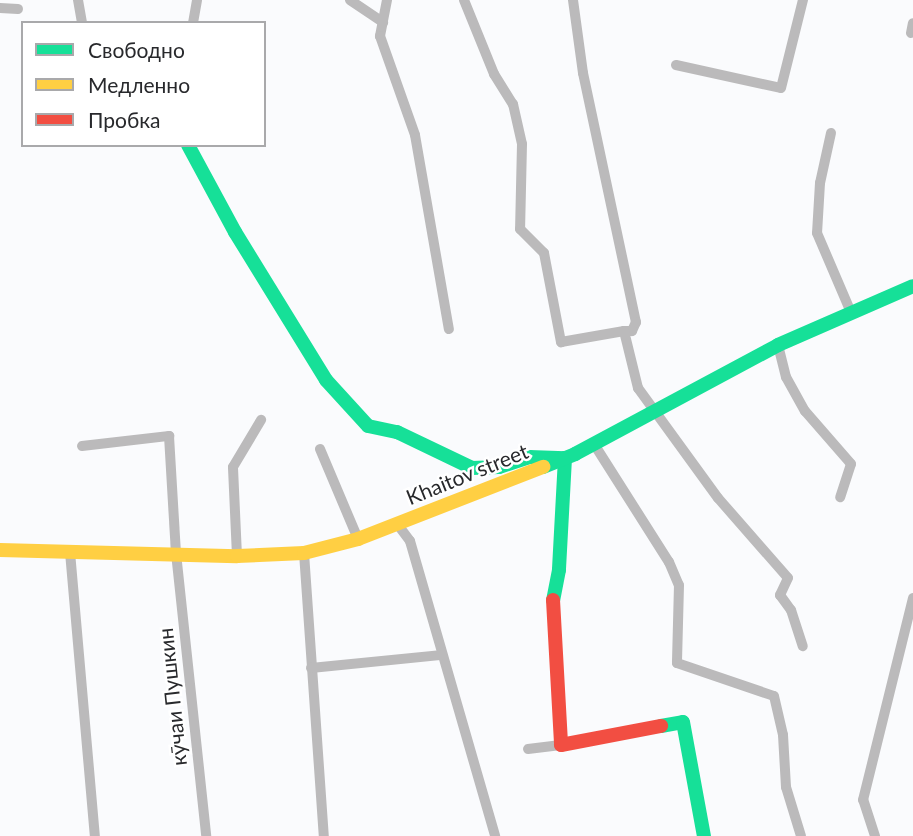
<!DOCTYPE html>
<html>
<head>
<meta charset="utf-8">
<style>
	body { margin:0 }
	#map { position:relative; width:913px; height:836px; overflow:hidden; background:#fafbfd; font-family:Lato,sans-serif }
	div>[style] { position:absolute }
	.street>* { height:10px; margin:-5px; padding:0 5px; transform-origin:5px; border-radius:5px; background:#bbbabb }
	.fast>* { height:14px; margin:-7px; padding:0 7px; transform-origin:7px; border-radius:7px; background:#16e098 }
	.slow>* { height:14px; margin:-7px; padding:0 7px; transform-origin:7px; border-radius:7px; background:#ffcf43 }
	.jam>* { height:14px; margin:-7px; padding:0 7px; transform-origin:7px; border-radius:7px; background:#f24e42 }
	span { translate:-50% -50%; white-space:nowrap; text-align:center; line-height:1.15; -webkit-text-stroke:5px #fff; paint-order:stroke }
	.street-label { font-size:21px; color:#28292c }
	.legend { position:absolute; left:21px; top:21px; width:245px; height:126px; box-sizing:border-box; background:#fff; border:2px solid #a9a9ab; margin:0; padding:9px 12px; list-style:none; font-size:21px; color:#28292c }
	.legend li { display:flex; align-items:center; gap:14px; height:35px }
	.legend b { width:35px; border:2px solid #a9a9ab }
</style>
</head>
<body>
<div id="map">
	<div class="street">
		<i style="left:78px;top:0;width:23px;rotate:80deg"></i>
		<i style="left:350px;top:0;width:40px;rotate:34deg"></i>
		<i style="left:387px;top:0;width:37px;rotate:101deg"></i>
		<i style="left:380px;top:36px;width:105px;rotate:70.5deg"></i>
		<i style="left:415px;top:135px;width:197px;rotate:80.1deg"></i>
		<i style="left:464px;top:0;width:80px;rotate:67.9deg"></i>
		<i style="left:494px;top:74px;width:36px;rotate:58deg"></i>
		<i style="left:513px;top:104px;width:41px;rotate:77.3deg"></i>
		<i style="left:522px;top:144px;width:85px;rotate:91.3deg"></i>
		<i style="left:520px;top:229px;width:34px;rotate:45deg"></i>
		<i style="left:544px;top:253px;width:91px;rotate:79.2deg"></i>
		<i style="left:561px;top:342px;width:64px;rotate:-9.9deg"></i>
		<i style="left:573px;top:0;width:74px;rotate:82.2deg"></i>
		<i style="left:583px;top:73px;width:255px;rotate:78deg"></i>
		<i style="left:636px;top:322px;width:10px;rotate:114deg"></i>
		<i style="left:632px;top:331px;width:8px;rotate:180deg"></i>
		<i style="left:624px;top:331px;width:59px;rotate:76.2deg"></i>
		<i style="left:638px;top:388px;width:136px;rotate:54deg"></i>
		<i style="left:718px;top:498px;width:106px;rotate:48.8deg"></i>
		<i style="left:788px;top:578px;width:19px;rotate:115deg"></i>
		<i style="left:780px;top:595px;width:19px;rotate:54deg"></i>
		<i style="left:791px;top:610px;width:38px;rotate:72deg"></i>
		<i style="left:0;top:8px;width:18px;rotate:3deg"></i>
		<i style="left:193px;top:23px;width:23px;rotate:-80deg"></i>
		<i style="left:911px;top:33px;width:10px;rotate:-79deg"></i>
		<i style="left:676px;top:65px;width:107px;rotate:12.4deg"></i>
		<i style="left:781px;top:88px;width:91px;rotate:-76deg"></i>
		<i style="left:831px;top:133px;width:51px;rotate:102.4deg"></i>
		<i style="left:820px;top:183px;width:50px;rotate:93.4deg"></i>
		<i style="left:817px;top:233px;width:84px;rotate:66.8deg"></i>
		<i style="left:778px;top:345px;width:33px;rotate:76deg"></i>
		<i style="left:786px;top:377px;width:39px;rotate:61deg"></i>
		<i style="left:805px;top:411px;width:70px;rotate:49deg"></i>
		<i style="left:851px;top:464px;width:35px;rotate:108deg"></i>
		<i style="left:594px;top:444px;width:140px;rotate:57.6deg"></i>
		<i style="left:669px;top:562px;width:25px;rotate:67deg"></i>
		<i style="left:679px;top:585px;width:78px;rotate:91.5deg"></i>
		<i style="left:677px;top:663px;width:102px;rotate:18.8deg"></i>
		<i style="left:774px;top:696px;width:40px;rotate:77deg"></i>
		<i style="left:783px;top:735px;width:52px;rotate:86.7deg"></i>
		<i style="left:786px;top:787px;width:51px;rotate:73deg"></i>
		<i style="left:82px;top:446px;width:88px;rotate:-6.6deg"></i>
		<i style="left:169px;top:436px;width:117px;rotate:86.6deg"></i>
		<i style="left:176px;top:553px;width:285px;rotate:83.9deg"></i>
		<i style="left:320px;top:449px;width:98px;rotate:67.1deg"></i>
		<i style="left:398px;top:525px;width:20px;rotate:53deg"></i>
		<i style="left:410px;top:541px;width:307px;rotate:73.9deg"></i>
		<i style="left:70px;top:552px;width:285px;rotate:85deg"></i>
		<i style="left:304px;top:553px;width:284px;rotate:86deg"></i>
		<i style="left:237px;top:556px;width:89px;rotate:-92.6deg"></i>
		<i style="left:233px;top:467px;width:55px;rotate:-59.2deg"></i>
		<i style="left:311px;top:668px;width:132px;rotate:-5.7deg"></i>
		<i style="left:528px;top:749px;width:33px;rotate:-7deg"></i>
		<i style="left:875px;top:836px;width:38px;rotate:-108deg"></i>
		<i style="left:863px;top:800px;width:208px;rotate:-76.1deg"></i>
	</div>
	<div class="fast">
		<i style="left:188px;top:145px;width:99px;rotate:61.6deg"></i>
		<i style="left:235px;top:232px;width:174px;rotate:58.4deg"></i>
		<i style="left:326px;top:380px;width:62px;rotate:47.6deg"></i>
		<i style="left:368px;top:426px;width:30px;rotate:12deg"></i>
		<i style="left:397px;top:432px;width:83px;rotate:25.6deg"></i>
		<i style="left:472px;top:468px;width:27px;rotate:-2deg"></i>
		<i style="left:499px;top:467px;width:32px;rotate:-18deg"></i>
		<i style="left:529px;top:457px;width:36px;rotate:2deg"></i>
		<i style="left:565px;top:458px;width:112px;rotate:93.1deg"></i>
		<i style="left:559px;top:570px;width:31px;rotate:101deg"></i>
		<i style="left:543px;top:467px;width:35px;rotate:-22deg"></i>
		<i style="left:575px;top:454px;width:230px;rotate:-28.2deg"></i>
		<i style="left:778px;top:345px;width:147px;rotate:-23.6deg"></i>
		<i style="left:661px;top:726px;width:22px;rotate:-10deg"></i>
		<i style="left:683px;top:722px;width:116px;rotate:79.6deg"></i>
	</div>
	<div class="slow">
		<i style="left:0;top:550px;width:237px;rotate:1.5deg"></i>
		<i style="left:237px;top:556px;width:67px;rotate:-2.6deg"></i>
		<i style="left:304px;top:553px;width:56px;rotate:-14.5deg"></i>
		<i style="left:358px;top:539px;width:199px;rotate:-21.3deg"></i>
	</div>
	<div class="jam">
		<i style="left:553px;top:600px;width:145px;rotate:86.8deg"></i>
		<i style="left:561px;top:745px;width:102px;rotate:-10.8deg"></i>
	</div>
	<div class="street-label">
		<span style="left:467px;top:474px;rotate:-22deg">Khaitov street</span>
		<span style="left:172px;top:697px;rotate:-96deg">кӯчаи Пушкин</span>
	</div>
	<ul class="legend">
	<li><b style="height:9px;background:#16e098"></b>Свободно</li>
	<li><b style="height:9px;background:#ffcf43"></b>Медленно</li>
	<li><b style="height:9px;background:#f24e42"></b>Пробка</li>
	</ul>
</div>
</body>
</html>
